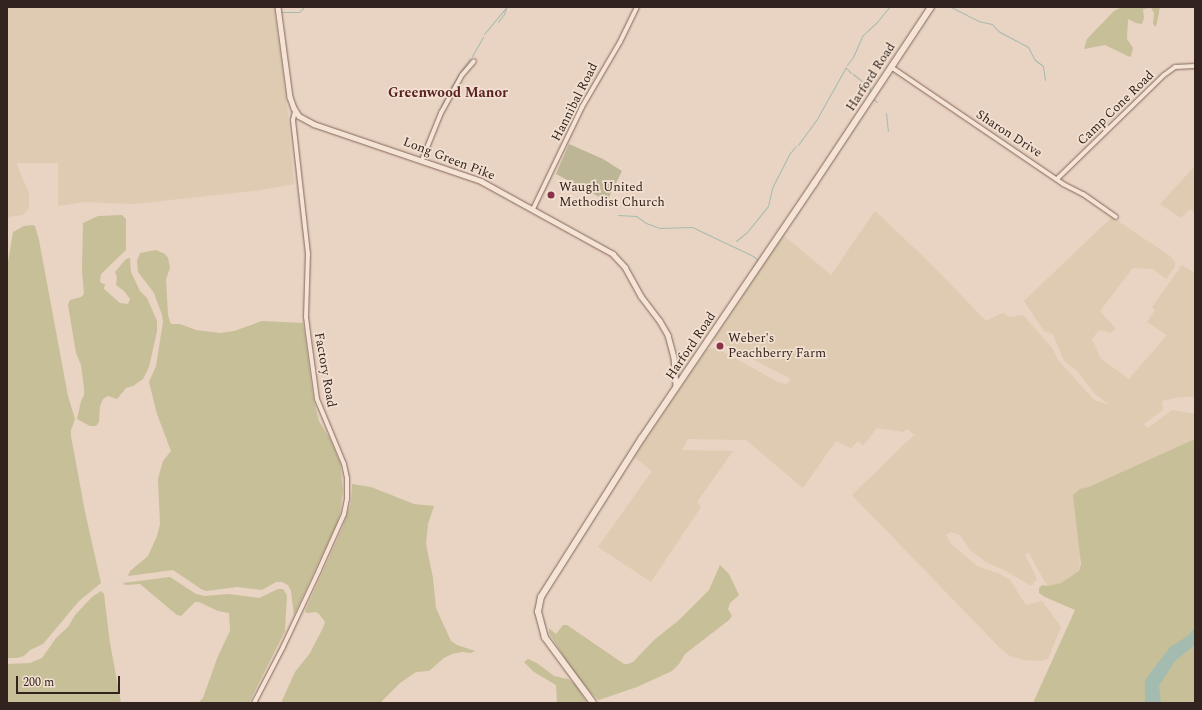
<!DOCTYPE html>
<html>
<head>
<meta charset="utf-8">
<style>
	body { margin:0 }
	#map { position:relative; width:1202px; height:710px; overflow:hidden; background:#e9d3c2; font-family:Spectral,serif }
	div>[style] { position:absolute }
	.farmland>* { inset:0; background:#decbb1 }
	.green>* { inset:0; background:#c6bf98 }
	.cemetery>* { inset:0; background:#bcb696 }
	.water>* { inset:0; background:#a4bcaf }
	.stream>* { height:1px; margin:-0.5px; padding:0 0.5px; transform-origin:0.5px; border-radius:0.5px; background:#a4bcaf }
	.roads { filter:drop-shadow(0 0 1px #82665b) drop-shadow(0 0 1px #82665b) }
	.minor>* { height:4px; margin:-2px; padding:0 2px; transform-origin:2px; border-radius:2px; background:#f5e3d5 }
	.tertiary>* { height:4.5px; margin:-2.25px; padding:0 2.25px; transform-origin:2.25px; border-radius:2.25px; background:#f5e3d5 }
	.secondary>* { height:5.5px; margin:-2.75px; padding:0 2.75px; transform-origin:2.75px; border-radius:2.75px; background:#f5e3d5 }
	.dots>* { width:11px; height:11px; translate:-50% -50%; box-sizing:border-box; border:2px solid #f2e0d1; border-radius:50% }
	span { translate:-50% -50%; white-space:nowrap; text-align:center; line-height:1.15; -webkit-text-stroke:3.5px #f2e0d1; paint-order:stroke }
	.street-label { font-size:13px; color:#33231e }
	.poi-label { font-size:13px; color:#33231e }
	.left { translate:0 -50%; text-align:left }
	.neighbourhood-label { font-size:14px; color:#5b2124; font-weight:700 }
	.frame { position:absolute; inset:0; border:8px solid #33231e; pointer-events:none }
	.scale { position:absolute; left:16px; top:676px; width:104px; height:18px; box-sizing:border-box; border:2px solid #33231e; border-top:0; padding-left:5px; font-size:12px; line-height:14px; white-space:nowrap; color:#33231e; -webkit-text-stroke:3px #f2e0d1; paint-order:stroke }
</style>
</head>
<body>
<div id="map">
	<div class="farmland">
		<i style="clip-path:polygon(7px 7px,274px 7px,287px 105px,294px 184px,261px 190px,134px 204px,85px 202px,58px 206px,58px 163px,16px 163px,29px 193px,29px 208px,23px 215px,7px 217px)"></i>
		<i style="clip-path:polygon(1195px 166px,1195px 213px,1190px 209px,1181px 218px,1160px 204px)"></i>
		<i style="clip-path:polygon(875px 211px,929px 262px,986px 321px,1003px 313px,1009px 317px,1023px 315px,1052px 348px,1058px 360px,1094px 400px,1109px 405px,1094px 393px,1077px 371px,1064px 361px,1053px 334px,1044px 331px,1024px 301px,1112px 217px,1170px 256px,1175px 262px,1175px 267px,1166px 279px,1153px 269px,1133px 268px,1100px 311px,1116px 329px,1110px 333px,1099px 330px,1092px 339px,1101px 359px,1129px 379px,1167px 335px,1147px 322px,1155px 310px,1152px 307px,1182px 265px,1195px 273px,1195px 397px,1180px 397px,1162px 401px,1163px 410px,1144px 424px,1148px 428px,1172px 410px,1195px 414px,1195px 539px,1080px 554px,1079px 572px,1061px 583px,1047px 586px,1029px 553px,1025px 554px,1037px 579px,1031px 586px,1004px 570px,986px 562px,971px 551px,960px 535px,951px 532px,946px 535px,951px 544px,977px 566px,1000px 574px,1010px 580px,1026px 605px,1042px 601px,1061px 627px,1048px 659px,1041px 661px,1024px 660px,1010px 656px,1000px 648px,852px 495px,914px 435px,908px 429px,903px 432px,877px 428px,863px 446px,858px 441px,851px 448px,836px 441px,803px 488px,746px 440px,688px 439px,682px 450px,733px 451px,697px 502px,701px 507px,651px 582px,598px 547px,652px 471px,634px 457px,707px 349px,716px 348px,780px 383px,787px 384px,791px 379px,714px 339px,783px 235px,831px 275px)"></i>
	</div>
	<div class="green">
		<i style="clip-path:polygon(1122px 7px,1160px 7px,1156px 27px,1153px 24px,1154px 13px,1151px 8px,1143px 9px,1144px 18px,1142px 24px,1136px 23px,1128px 19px,1127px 39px,1133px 48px,1131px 56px,1130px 57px,1105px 45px,1084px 49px,1087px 39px,1114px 11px)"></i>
		<i style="clip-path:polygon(122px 215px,126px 219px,126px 250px,101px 274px,100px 281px,101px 283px,105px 284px,104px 289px,120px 303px,128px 304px,130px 299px,124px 291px,116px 285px,117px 277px,115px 272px,126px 259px,130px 258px,131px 272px,140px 291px,147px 298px,157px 321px,157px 331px,149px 367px,143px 379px,133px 386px,126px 388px,117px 399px,108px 396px,103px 399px,100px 406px,99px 422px,96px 426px,90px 426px,77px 419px,81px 401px,84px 395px,84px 388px,81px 365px,76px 353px,68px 305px,70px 300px,81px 297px,84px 294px,82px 271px,83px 223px,98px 216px)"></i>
		<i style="clip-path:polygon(33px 225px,35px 226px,39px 240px,68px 396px,75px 419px,71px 430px,71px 436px,85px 512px,101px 583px,79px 601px,43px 644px,30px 650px,24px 656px,17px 658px,7px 658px,7px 268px,13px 232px,24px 226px)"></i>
		<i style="clip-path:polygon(156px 250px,165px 254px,168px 258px,170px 268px,166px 279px,168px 315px,171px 324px,180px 324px,196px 330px,220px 333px,234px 331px,262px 321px,303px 323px,313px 397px,319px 421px,330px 439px,340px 463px,343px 490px,340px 513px,337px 523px,294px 615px,291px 591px,288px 585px,282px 582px,276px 582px,262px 590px,237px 587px,206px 591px,201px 589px,173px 570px,128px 576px,130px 571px,148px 556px,157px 536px,160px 524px,158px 479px,163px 461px,171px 451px,157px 414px,149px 382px,156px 366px,163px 322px,162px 315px,154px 293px,138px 272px,137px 261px,140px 253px)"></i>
		<i style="clip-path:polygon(1195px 439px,1195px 703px,1033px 703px,1075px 610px,1045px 597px,1039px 593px,1039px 588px,1042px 585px,1047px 586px,1061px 583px,1079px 571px,1081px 564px,1073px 495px,1080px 489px,1089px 487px)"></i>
		<i style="clip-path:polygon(352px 484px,371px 487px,414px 504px,434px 506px,428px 524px,426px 544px,433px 578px,436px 608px,451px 641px,457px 645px,475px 651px,471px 653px,462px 652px,452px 654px,444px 658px,429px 671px,416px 672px,400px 683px,380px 703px,281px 703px,295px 672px,310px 653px,323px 628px,325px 622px,320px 615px,316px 612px,307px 613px,305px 611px,342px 529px,351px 503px)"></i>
		<i style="clip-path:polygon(720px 565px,729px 574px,739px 595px,730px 603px,728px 609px,732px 616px,729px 620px,685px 654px,679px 664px,672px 671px,637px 687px,599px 700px,591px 693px,571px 668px,549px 633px,549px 628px,556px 634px,563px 625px,567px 625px,624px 664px,628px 664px,633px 662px,654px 640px,678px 621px,709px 590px)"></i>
		<i style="clip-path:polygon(170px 577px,196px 594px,205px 596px,229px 594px,259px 598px,278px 589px,283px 589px,287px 595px,285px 631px,249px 703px,198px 703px,203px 698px,218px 656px,230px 631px,229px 613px,218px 611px,199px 602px,195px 602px,181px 616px,177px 615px,140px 584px,125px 585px,123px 583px)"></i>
		<i style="clip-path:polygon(101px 591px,104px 594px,110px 643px,121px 703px,7px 703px,7px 664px,30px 663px,42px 658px,56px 638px,68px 627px,75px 615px,92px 597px)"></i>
		<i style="clip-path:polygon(528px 659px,537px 663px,554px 676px,568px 679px,576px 685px,587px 703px,557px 703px,556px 685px,534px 672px,524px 662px)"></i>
	</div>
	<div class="cemetery">
		<i style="clip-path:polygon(569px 144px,603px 159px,622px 171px,607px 201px,556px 174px)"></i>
	</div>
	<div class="water">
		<i style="clip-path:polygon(1195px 627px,1195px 645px,1175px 661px,1159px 686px,1161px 703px,1145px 703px,1145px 681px,1151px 672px,1170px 647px,1188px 636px)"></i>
	</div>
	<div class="stream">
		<i style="left:951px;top:7px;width:30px;rotate:27deg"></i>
		<i style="left:978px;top:21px;width:14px;rotate:12deg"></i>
		<i style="left:992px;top:24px;width:9px;rotate:49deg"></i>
		<i style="left:998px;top:31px;width:34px;rotate:28deg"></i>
		<i style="left:1028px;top:47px;width:15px;rotate:62deg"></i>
		<i style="left:1035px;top:60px;width:10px;rotate:37deg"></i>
		<i style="left:1043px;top:66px;width:14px;rotate:82deg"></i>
		<i style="left:281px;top:12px;width:18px"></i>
		<i style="left:299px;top:12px;width:7px;rotate:-45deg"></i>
		<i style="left:498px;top:22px;width:10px;rotate:-53deg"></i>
		<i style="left:504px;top:14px;width:6px;rotate:-72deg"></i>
		<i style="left:484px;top:34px;width:35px;rotate:-50deg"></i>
		<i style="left:472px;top:56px;width:22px;rotate:-60deg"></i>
		<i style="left:847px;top:65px;width:10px;rotate:-53deg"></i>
		<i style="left:853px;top:57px;width:24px;rotate:-66deg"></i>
		<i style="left:863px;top:35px;width:19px;rotate:-43deg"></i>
		<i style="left:877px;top:22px;width:19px;rotate:-51deg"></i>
		<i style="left:846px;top:68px;width:7px;rotate:45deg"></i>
		<i style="left:460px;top:72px;width:17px;rotate:-54deg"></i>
		<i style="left:853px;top:74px;width:22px;rotate:39deg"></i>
		<i style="left:870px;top:88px;width:7px;rotate:98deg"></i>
		<i style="left:447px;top:94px;width:23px;rotate:-59deg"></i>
		<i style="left:873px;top:99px;width:5px;rotate:37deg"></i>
		<i style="left:886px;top:113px;width:18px;rotate:84deg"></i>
		<i style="left:438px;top:114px;width:16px;rotate:-68deg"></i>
		<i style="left:798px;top:145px;width:34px;rotate:-54deg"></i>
		<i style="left:818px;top:117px;width:57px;rotate:-60.8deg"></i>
		<i style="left:618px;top:215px;width:18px;rotate:3deg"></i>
		<i style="left:636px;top:216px;width:12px;rotate:35deg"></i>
		<i style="left:646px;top:223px;width:15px;rotate:20deg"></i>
		<i style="left:660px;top:228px;width:32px;rotate:-2deg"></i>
		<i style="left:692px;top:227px;width:68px;rotate:25.4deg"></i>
		<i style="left:753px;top:256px;width:6px;rotate:39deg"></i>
		<i style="left:758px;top:260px;width:9px;rotate:126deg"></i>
		<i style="left:736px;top:241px;width:14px;rotate:-39deg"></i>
		<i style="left:747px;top:232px;width:33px;rotate:-51deg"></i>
		<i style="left:768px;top:206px;width:18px;rotate:-77deg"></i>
		<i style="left:772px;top:188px;width:39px;rotate:-63deg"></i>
		<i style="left:790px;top:153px;width:9px;rotate:-49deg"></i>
	</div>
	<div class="roads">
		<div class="minor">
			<i style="left:891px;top:67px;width:208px;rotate:34.2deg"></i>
			<i style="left:1063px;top:184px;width:22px;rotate:27deg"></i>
			<i style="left:1083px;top:194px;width:40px;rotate:34.9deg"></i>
			<i style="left:422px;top:160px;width:51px;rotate:-68deg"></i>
			<i style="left:441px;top:113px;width:43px;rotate:-61.1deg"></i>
			<i style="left:462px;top:75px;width:18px;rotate:-49deg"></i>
			<i style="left:1057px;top:179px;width:149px;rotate:-44.2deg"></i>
			<i style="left:1164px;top:75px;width:14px;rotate:-36deg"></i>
			<i style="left:1175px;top:67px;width:20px;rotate:-3deg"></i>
			<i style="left:533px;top:209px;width:113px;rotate:-64.3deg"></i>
			<i style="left:582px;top:107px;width:75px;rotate:-59.7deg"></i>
			<i style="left:620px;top:42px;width:39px;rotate:-64deg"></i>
			<i style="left:254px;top:703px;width:63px;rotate:-62.6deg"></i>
			<i style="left:283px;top:647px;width:85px;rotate:-64.9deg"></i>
			<i style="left:319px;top:570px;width:61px;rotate:-65.9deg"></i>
			<i style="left:344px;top:514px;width:15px;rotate:-79deg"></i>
			<i style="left:347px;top:499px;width:21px;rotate:-90deg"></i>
			<i style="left:347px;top:478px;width:14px;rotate:-102deg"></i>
			<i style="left:344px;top:464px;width:70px;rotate:-112.6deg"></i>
			<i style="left:317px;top:399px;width:67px;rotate:-97.8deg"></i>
			<i style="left:308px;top:333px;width:16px;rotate:-97deg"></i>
			<i style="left:306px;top:317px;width:63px;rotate:-88.2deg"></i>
			<i style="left:308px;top:254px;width:135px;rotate:-96.4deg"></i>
			<i style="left:293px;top:120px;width:9px;rotate:-77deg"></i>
		</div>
		<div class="tertiary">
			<i style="left:278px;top:7px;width:91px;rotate:82.4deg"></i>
			<i style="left:290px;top:97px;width:12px;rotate:70deg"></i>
			<i style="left:294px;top:108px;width:9px;rotate:58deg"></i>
			<i style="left:299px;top:116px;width:17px;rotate:28deg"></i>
			<i style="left:314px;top:124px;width:176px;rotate:18.8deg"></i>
			<i style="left:481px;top:181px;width:151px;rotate:28.9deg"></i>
			<i style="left:613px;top:254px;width:18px;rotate:47deg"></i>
			<i style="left:625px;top:267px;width:33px;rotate:61deg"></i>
			<i style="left:641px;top:296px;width:31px;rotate:53deg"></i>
			<i style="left:660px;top:321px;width:16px;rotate:60deg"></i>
			<i style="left:668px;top:335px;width:23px;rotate:75deg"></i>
			<i style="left:674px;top:357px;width:30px;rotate:86deg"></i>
		</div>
		<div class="secondary">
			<i style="left:593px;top:703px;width:81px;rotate:-126.4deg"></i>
			<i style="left:545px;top:638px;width:27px;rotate:-105deg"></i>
			<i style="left:538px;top:612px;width:15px;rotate:-79deg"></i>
			<i style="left:541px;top:597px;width:188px;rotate:-57.6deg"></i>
			<i style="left:642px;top:438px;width:307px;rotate:-55.9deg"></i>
			<i style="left:814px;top:184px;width:212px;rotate:-56.5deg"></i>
		</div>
	</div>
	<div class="dots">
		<i style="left:551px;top:195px;background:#8b3149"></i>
		<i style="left:720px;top:346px;background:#8b3149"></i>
	</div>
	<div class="street-label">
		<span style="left:871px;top:77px;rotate:-57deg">Harford Road</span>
		<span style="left:575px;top:102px;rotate:-63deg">Hannibal Road</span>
		<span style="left:1116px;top:108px;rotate:-44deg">Camp Cone Road</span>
		<span style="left:1009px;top:134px;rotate:33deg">Sharon Drive</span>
		<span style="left:449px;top:159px;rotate:21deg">Long Green Pike</span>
		<span style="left:691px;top:346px;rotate:-56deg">Harford Road</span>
		<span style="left:325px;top:370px;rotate:80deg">Factory Road</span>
	</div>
	<div class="poi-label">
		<span class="left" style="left:559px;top:195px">Waugh United<br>Methodist Church</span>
		<span class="left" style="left:728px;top:346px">Weber's<br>Peachberry Farm</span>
	</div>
	<div class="neighbourhood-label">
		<span style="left:448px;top:93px">Greenwood Manor</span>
	</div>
	<div class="frame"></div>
	<div class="scale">200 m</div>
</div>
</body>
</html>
